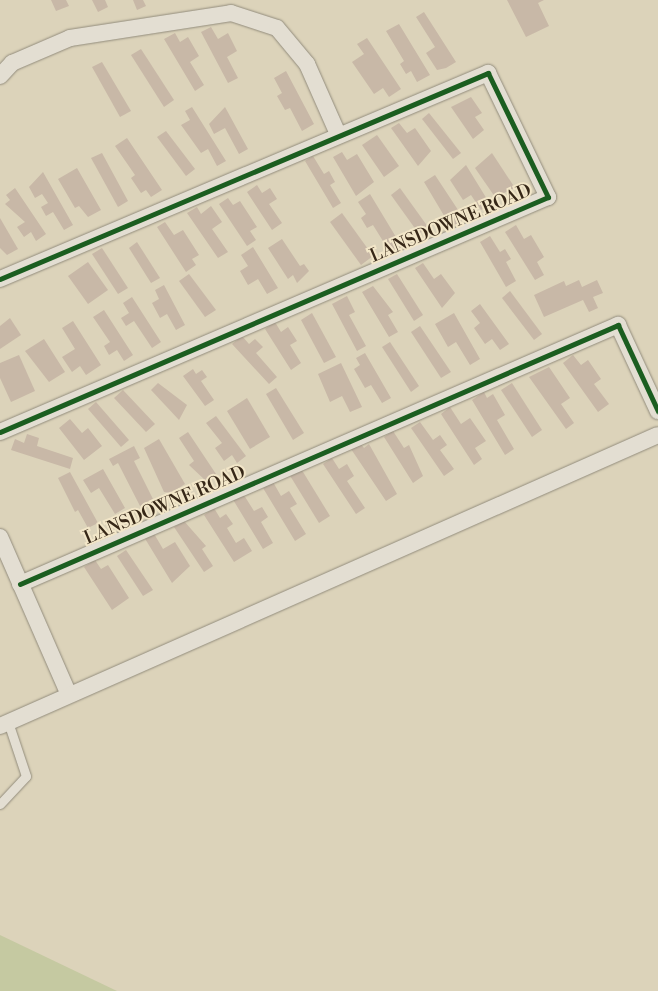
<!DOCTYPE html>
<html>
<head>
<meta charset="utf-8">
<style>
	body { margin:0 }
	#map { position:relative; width:658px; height:991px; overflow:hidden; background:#dcd3ba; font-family:"Libre Bodoni",serif }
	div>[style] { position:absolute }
	.green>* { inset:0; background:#c5c9a1 }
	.building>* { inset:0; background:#c8b8a7 }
	.roads { filter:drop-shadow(0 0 1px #928c7c) drop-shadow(0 0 1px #928c7c) }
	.service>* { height:9px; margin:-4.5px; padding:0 4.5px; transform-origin:4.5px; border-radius:4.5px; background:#e3ded2 }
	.minor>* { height:16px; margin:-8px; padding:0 8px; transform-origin:8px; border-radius:8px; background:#e3ded2 }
	.cycleway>* { height:5px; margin:-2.5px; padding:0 2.5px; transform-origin:2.5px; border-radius:2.5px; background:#1b5e20 }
	span { translate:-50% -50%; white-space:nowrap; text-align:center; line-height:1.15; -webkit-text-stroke:4px #f2e6c8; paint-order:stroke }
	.street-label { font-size:18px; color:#362717 }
</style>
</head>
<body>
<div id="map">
	<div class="green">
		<i style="clip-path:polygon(0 935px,117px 991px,0 991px)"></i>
	</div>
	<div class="building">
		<i style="clip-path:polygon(51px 0,66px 0,69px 6px,56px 11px)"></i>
		<i style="clip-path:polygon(92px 0,105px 0,108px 7px,98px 12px)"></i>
		<i style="clip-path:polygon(133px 0,143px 0,146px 6px,137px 10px)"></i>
		<i style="clip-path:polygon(507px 0,544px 0,538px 3px,549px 26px,526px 37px)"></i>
		<i style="clip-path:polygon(424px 12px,456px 62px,446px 68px,437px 70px,426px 53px,435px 47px,416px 17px)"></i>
		<i style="clip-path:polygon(399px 24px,430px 75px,417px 82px,411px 71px,406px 74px,400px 64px,404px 61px,386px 31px)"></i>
		<i style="clip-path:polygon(211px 27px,218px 39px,228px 33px,237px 51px,227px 57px,238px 78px,228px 83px,201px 32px)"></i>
		<i style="clip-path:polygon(175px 33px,180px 42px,188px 37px,199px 56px,190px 62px,204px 85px,195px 91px,164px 39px)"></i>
		<i style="clip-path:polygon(367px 38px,401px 89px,389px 97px,383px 88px,374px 94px,352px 62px,364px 54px,357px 44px)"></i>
		<i style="clip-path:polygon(141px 49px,174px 100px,164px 107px,131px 55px)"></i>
		<i style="clip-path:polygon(102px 62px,131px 111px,120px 117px,92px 67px)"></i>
		<i style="clip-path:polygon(286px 71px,314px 124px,302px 131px,290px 108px,285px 110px,277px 96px,282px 93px,274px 78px)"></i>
		<i style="clip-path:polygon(471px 97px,482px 113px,475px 117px,484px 130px,473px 139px,451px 107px)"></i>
		<i style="clip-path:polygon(192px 107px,226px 161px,217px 166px,208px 149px,201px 153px,181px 125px,190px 120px,185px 111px)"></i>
		<i style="clip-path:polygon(225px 107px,248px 149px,239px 154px,225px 128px,214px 134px,209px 124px)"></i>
		<i style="clip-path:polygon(429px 113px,461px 153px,453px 159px,422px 119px)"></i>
		<i style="clip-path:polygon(399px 123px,407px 133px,415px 128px,431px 151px,418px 166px,391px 128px)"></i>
		<i style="clip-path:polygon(166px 131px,195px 169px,186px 176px,157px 137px)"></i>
		<i style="clip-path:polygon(377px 135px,399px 166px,384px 177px,362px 145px)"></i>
		<i style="clip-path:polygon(127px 138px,162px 190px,151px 197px,146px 190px,141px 193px,131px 178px,135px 175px,115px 146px)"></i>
		<i style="clip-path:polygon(342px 152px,347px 160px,357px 154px,374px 182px,356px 196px,333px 157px)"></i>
		<i style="clip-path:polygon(102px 153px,128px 201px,118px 207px,91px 158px)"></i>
		<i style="clip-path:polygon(492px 153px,515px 188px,495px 197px,475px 168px)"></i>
		<i style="clip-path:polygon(313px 156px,324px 174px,329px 171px,335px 182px,330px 185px,341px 203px,333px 208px,305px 161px)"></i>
		<i style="clip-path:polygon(466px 165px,490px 204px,481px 210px,471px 195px,463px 200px,450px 180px)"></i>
		<i style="clip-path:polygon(77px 168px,101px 210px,88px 217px,79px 206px,75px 208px,58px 179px)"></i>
		<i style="clip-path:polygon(43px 172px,73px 225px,64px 230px,53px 212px,46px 216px,41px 207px,48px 203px,42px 194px,35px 198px,29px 187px)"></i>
		<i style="clip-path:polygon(435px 175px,464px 219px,455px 225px,450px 217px,446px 219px,424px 182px)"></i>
		<i style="clip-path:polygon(257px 185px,262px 193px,270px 188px,277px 199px,269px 204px,282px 223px,272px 230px,247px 192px)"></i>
		<i style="clip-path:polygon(15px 188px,46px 234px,36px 241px,31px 232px,24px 237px,17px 227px,25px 222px,5px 204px,10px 200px,6px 195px)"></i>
		<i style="clip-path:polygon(400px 188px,428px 227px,419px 234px,391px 195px)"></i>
		<i style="clip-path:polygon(370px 194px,402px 247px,391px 254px,373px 225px,367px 228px,361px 218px,366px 214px,358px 202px)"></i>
		<i style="clip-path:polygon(228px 198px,233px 205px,240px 201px,257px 227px,250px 231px,256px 240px,247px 246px,219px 204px)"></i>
		<i style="clip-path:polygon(211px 206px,222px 222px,212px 229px,228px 252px,218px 258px,187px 213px,197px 207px,201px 214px)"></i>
		<i style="clip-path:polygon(342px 213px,373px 256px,361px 265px,330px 222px)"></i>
		<i style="clip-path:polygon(0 218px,18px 249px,7px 255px,0 248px)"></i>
		<i style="clip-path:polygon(165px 222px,174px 235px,183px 230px,199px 255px,192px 259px,196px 265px,186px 272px,157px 227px)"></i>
		<i style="clip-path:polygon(516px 225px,524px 239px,531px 235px,544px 257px,537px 262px,544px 275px,535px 280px,505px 232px)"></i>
		<i style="clip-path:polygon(490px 236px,500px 252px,505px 249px,511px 259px,506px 262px,516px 281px,506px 287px,480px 242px)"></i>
		<i style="clip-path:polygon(282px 239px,300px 266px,304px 264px,309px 271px,297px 283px,293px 275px,288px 279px,268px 248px)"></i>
		<i style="clip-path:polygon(137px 242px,160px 278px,151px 283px,129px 248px)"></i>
		<i style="clip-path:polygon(253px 247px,278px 288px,267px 294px,258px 279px,248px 285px,240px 271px,248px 266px,241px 255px)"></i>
		<i style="clip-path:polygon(102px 248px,128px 288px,118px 294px,92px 254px)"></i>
		<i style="clip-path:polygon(88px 262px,108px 290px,88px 304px,68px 276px)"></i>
		<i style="clip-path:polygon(423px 263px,434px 279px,441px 274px,455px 293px,442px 308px,415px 268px)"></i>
		<i style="clip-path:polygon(189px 274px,216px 310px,205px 317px,179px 281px)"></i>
		<i style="clip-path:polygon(397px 274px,423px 315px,414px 321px,388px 279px)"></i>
		<i style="clip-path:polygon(579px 280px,582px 287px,597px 280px,603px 293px,593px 297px,598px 308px,589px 312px,583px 300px,544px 317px,534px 295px,564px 281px,566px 286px)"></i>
		<i style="clip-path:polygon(164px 285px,185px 325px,176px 330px,167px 314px,160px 318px,152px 303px,159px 299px,155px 290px)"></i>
		<i style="clip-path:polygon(373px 286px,393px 312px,388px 315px,398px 332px,389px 337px,362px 292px)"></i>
		<i style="clip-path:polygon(510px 291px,542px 334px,534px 340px,502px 298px)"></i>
		<i style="clip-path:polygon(347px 296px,355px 312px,349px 315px,366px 346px,357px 351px,332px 304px)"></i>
		<i style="clip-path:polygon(132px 297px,161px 342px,152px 348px,134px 321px,126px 326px,121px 318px,129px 313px,123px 303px)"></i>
		<i style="clip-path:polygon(480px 304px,509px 344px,500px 350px,492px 339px,485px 344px,474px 328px,480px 323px,471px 311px)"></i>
		<i style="clip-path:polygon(104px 310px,133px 355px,124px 361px,117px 350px,109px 355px,104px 346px,110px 342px,93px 317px)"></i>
		<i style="clip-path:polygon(312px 313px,336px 357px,324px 363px,301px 320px)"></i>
		<i style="clip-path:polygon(454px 313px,480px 359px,470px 365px,456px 342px,448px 347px,435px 324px)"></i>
		<i style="clip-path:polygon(10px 318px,21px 335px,0 349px,0 326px)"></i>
		<i style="clip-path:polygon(73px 321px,101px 365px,86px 375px,80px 366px,72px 372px,62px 357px,75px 349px,62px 328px)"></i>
		<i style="clip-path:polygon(275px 322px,281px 332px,288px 327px,297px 341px,290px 345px,301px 363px,291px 370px,265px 329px)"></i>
		<i style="clip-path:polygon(420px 326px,451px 372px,441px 378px,411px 332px)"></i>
		<i style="clip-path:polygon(242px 336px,249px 344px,255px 339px,263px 347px,256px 353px,277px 377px,269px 384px,232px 344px)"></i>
		<i style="clip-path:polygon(44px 339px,65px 372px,49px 382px,25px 351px)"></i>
		<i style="clip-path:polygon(390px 342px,419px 386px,411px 392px,382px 347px)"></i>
		<i style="clip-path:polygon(365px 353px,391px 398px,382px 403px,371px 385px,365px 388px,354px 369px,360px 365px,356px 358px)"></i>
		<i style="clip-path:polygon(19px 355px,35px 391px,11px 402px,0 378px,0 363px)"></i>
		<i style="clip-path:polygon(573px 355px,581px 365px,588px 360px,601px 379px,594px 384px,609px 404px,598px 412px,563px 363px)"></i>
		<i style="clip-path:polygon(341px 363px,362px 407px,350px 412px,342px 396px,330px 402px,318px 374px)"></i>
		<i style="clip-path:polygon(549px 367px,570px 398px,561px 404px,574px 423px,566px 429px,529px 377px)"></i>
		<i style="clip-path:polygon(193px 369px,196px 374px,202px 370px,207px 377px,201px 381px,214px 400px,205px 406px,183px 376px)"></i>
		<i style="clip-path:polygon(158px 383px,187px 405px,179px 420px,151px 390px)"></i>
		<i style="clip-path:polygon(512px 383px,542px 430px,532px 437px,501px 390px)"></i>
		<i style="clip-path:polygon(276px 388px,304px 433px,293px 440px,266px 394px)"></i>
		<i style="clip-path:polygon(123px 390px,155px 424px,146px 432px,114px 398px)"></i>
		<i style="clip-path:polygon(484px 392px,487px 398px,493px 394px,505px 415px,497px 420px,514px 449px,505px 455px,472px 400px)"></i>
		<i style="clip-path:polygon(247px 398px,270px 437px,250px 449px,227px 411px)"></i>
		<i style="clip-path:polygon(96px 402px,129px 440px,121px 447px,88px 409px)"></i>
		<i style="clip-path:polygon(450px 407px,461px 424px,470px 418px,486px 441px,475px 448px,482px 459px,474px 465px,441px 414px)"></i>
		<i style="clip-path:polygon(216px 416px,246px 456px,237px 463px,232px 455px,224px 461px,215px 448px,222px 443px,206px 423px)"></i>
		<i style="clip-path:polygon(70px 419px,82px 433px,88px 428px,102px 446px,84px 460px,59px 428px)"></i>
		<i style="clip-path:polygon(420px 422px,433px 440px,440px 435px,447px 445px,440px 450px,454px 469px,444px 476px,411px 428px)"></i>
		<i style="clip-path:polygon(393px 431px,404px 448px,409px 445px,423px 476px,413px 483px,384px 437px)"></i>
		<i style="clip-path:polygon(188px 432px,216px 474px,206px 481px,189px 465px,194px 461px,179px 438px)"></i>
		<i style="clip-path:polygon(27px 434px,39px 438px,37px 446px,73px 458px,70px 469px,11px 450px,15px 439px,24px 443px)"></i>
		<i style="clip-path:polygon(159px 439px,185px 484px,171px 493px,164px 492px,144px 448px)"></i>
		<i style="clip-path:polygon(360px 443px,364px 448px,369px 444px,397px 494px,386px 501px,351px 449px)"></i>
		<i style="clip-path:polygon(134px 446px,140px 458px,134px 461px,153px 499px,140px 506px,118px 463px,113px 466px,109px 459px)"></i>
		<i style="clip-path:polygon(332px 458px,339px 469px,347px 464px,354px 476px,347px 481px,365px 508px,356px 514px,323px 464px)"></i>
		<i style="clip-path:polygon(300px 467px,330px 516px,319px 523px,289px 474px)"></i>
		<i style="clip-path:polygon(103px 469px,125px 508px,115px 514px,99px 488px,91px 493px,83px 480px)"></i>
		<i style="clip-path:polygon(70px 472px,98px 523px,88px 528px,78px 510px,75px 512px,58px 478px)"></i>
		<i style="clip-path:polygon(273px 482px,281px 496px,289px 491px,297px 504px,290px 508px,306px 534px,295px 541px,263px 488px)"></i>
		<i style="clip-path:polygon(242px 492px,254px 511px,262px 507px,268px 517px,261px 522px,273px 543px,263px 549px,232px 498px)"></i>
		<i style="clip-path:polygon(214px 508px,220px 518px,226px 514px,233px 524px,227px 528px,236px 543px,244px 538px,252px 551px,234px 562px,204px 515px)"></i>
		<i style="clip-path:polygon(184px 521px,206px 546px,202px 549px,213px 566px,204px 572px,174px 527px)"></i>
		<i style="clip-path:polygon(153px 532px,163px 549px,175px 542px,190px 566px,172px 583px,144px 537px)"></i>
		<i style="clip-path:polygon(126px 550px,153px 590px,143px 596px,117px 556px)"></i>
		<i style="clip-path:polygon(95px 560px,101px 569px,108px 565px,129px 598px,112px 610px,84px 567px)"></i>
	</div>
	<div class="roads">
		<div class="service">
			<i style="left:0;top:804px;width:38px;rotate:-47deg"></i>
			<i style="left:26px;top:776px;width:57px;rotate:-108.4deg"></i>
		</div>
		<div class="minor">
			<i style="left:0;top:76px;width:18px;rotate:-47deg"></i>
			<i style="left:12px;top:63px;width:63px;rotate:-23.3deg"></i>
			<i style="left:70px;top:38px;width:163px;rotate:-8.8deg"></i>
			<i style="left:231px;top:13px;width:48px;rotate:18.1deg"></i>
			<i style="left:277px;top:28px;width:47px;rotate:50.2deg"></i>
			<i style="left:307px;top:64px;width:77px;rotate:66.1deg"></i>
			<i style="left:0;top:279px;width:530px;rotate:-22.89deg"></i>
			<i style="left:488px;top:73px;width:138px;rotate:64.2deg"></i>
			<i style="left:548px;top:197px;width:596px;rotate:156.79deg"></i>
			<i style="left:0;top:537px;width:170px;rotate:66.4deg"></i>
			<i style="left:20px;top:584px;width:652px;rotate:-23.42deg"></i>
			<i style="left:618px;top:325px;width:95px;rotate:65.1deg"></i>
			<i style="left:0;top:726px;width:719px;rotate:-23.86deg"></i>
		</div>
	</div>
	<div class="cycleway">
		<i style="left:0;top:279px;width:530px;rotate:-22.89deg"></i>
		<i style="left:488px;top:73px;width:138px;rotate:64.2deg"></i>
		<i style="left:548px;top:197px;width:596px;rotate:156.79deg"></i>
		<i style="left:20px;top:584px;width:652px;rotate:-23.42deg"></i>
		<i style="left:618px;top:325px;width:95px;rotate:65.1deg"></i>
	</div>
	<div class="street-label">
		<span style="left:451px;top:224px;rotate:-23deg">LANSDOWNE ROAD</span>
		<span style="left:165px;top:506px;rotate:-23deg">LANSDOWNE ROAD</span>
	</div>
</div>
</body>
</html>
